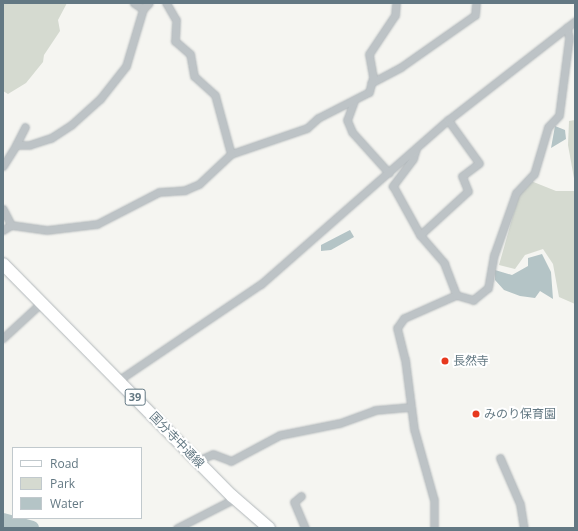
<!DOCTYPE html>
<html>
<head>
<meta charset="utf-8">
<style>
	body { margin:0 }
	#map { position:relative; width:578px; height:531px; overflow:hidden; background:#f5f5f1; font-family:"Open Sans","Noto Sans JP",sans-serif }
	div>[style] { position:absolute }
	.green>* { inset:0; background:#d5dad0 }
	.water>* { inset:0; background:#b4c4c6 }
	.river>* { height:14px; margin:-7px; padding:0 7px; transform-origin:7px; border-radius:7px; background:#b4c4c6 }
	.roads { filter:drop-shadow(0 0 1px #b1b7ba) drop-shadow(0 0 1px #b1b7ba) }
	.minor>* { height:7px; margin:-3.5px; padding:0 3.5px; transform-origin:3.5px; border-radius:3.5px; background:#bdc3c6 }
	.primary>* { height:12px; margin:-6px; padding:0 6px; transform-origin:6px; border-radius:6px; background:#fff }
	.dots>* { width:11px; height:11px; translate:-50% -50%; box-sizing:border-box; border:2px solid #fff; border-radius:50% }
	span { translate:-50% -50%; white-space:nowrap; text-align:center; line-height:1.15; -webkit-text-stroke:4px #fff; paint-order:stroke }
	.shield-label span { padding:1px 3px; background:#fff; border:1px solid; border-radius:3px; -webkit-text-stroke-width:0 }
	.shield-label { font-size:11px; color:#637883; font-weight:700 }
	.poi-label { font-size:12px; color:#637883 }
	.left { translate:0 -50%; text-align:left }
	.street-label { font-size:12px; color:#637883 }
	.frame { position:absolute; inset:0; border:4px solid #637883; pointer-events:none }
	.legend { position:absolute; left:12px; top:447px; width:130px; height:72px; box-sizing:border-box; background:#fff; border:1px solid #c1c9cd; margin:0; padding:5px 7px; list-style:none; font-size:12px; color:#637883 }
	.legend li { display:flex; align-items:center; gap:8px; height:20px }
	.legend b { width:20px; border:1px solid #c1c9cd }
</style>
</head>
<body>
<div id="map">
	<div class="green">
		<i style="clip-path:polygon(3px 3px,67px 3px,58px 20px,60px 31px,44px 55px,43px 62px,26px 83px,8px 94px,3px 91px)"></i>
		<i style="clip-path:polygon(575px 120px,575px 184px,568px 145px,569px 121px)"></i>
		<i style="clip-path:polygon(531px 181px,556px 191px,575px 191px,575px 304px,559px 297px,553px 264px,543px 249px,525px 255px,515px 269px,499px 265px,519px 194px)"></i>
	</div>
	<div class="water">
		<i style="clip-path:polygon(555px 126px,565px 130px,566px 139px,551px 148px)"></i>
		<i style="clip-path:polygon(350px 230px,354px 237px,331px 250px,321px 251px,321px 245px)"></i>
		<i style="clip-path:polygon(542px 254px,551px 272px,553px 299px,540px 291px,535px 298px,520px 296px,504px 290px,495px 280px,495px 270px,512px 275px,528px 266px,528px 258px)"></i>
	</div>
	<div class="river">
		<i style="left:3px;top:520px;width:30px;rotate:15deg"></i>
	</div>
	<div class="roads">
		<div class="minor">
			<i style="left:134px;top:3px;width:11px;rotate:34deg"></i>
			<i style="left:371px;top:83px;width:34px;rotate:-28deg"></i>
			<i style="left:401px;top:67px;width:90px;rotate:-35.1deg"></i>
			<i style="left:475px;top:15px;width:12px;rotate:-85deg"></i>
			<i style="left:354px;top:101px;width:20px;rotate:110deg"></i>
			<i style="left:347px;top:120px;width:13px;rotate:67deg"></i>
			<i style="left:352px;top:132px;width:55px;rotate:47.9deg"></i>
			<i style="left:25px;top:127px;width:20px;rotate:117deg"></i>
			<i style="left:16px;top:145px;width:13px"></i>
			<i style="left:29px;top:145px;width:23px;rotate:-18deg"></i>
			<i style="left:51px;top:138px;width:24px;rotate:-33deg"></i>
			<i style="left:71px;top:125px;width:39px;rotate:-42deg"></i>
			<i style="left:100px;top:99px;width:42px;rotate:-51.8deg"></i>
			<i style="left:126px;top:66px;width:59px;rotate:-73.4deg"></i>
			<i style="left:143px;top:9px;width:8px;rotate:-45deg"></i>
			<i style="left:416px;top:149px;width:10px;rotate:107deg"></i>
			<i style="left:413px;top:159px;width:34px;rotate:127deg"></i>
			<i style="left:393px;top:186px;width:56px;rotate:61.1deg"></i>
			<i style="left:420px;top:235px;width:37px;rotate:49deg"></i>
			<i style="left:444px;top:263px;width:34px;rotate:69deg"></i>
			<i style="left:456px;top:295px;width:57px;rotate:156.1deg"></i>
			<i style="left:404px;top:318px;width:12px;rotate:125deg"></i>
			<i style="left:397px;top:328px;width:32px;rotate:76deg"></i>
			<i style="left:405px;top:359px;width:71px;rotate:82.7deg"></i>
			<i style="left:414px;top:429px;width:74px;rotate:74.3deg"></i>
			<i style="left:434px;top:500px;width:28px;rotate:90deg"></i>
			<i style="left:231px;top:154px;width:80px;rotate:-18.9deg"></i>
			<i style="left:307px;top:128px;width:15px;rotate:-42deg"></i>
			<i style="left:318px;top:118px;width:57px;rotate:-27deg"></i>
			<i style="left:369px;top:92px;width:16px;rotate:-75deg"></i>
			<i style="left:373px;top:77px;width:23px;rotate:-100deg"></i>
			<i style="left:369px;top:54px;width:47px;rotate:-56.3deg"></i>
			<i style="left:395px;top:15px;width:12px;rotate:-85deg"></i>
			<i style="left:3px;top:166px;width:25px;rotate:-58deg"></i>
			<i style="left:3px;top:209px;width:18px;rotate:63deg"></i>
			<i style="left:3px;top:230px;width:9px;rotate:-32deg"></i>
			<i style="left:11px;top:225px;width:36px;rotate:8deg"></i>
			<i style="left:47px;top:230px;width:50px;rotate:-6.8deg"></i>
			<i style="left:97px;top:224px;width:70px;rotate:-27.3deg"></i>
			<i style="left:159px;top:192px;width:26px;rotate:-4deg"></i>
			<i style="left:185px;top:190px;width:15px;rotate:-23deg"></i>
			<i style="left:199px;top:184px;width:44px;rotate:-43.2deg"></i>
			<i style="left:231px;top:154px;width:61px;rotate:-105.2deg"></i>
			<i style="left:215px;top:95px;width:28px;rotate:-138deg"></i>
			<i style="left:194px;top:76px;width:22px;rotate:-100deg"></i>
			<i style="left:190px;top:54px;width:20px;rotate:-139deg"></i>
			<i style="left:175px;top:41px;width:21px;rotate:-87deg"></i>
			<i style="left:176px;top:20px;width:20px;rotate:-120deg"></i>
			<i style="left:420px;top:235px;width:65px;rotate:-42.5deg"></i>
			<i style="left:468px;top:191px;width:16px;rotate:-112deg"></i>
			<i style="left:462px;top:176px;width:21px;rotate:-37deg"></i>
			<i style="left:479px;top:163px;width:53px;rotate:-125.8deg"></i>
			<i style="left:456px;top:295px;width:18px;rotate:16deg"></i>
			<i style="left:473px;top:300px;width:19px;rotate:-39deg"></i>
			<i style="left:488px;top:288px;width:34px;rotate:-80deg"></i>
			<i style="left:494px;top:255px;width:66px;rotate:-70.5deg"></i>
			<i style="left:516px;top:193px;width:26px;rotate:-47deg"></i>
			<i style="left:534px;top:174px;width:49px;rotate:-73.4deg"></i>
			<i style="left:548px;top:127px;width:16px;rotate:-47deg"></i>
			<i style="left:559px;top:115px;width:78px;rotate:-82.6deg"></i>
			<i style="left:569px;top:38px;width:11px;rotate:-100deg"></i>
			<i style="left:3px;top:338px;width:52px;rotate:-42.6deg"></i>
			<i style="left:119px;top:380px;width:171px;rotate:-34.1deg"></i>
			<i style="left:261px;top:284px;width:249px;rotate:-41.3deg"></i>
			<i style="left:448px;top:120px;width:161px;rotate:-37.9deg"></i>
			<i style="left:500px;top:458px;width:50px;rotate:66.5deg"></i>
			<i style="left:520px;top:504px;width:24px;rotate:81deg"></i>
			<i style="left:197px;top:461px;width:17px;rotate:-24deg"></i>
			<i style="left:213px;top:454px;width:19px;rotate:21deg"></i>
			<i style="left:231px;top:461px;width:55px;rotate:-28deg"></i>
			<i style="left:280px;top:435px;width:61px;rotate:-11.3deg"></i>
			<i style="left:340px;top:423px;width:37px;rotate:-20deg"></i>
			<i style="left:375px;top:410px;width:35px;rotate:-5deg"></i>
			<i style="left:301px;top:496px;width:9px;rotate:139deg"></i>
			<i style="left:294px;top:502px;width:28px;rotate:67deg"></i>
			<i style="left:177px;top:528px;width:64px;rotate:-27deg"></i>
		</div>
		<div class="primary">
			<i style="left:3px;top:264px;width:326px;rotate:45.4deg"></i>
			<i style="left:232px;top:496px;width:49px;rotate:40.9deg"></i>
		</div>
	</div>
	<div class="dots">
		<i style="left:445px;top:361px;background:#e7391f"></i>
		<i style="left:476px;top:414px;background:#e7391f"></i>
	</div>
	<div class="shield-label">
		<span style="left:135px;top:397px">39</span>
	</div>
	<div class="poi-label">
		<span class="left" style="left:453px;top:361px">長然寺</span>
		<span class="left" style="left:484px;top:414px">みのり保育園</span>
	</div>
	<div class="street-label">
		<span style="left:177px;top:440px;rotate:46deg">国分寺中通線</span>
	</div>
	<div class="frame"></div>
	<ul class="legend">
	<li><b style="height:5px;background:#fff"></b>Road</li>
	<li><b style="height:11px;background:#d5dad0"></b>Park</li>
	<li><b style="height:11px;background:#b4c4c6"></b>Water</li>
	</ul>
</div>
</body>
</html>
